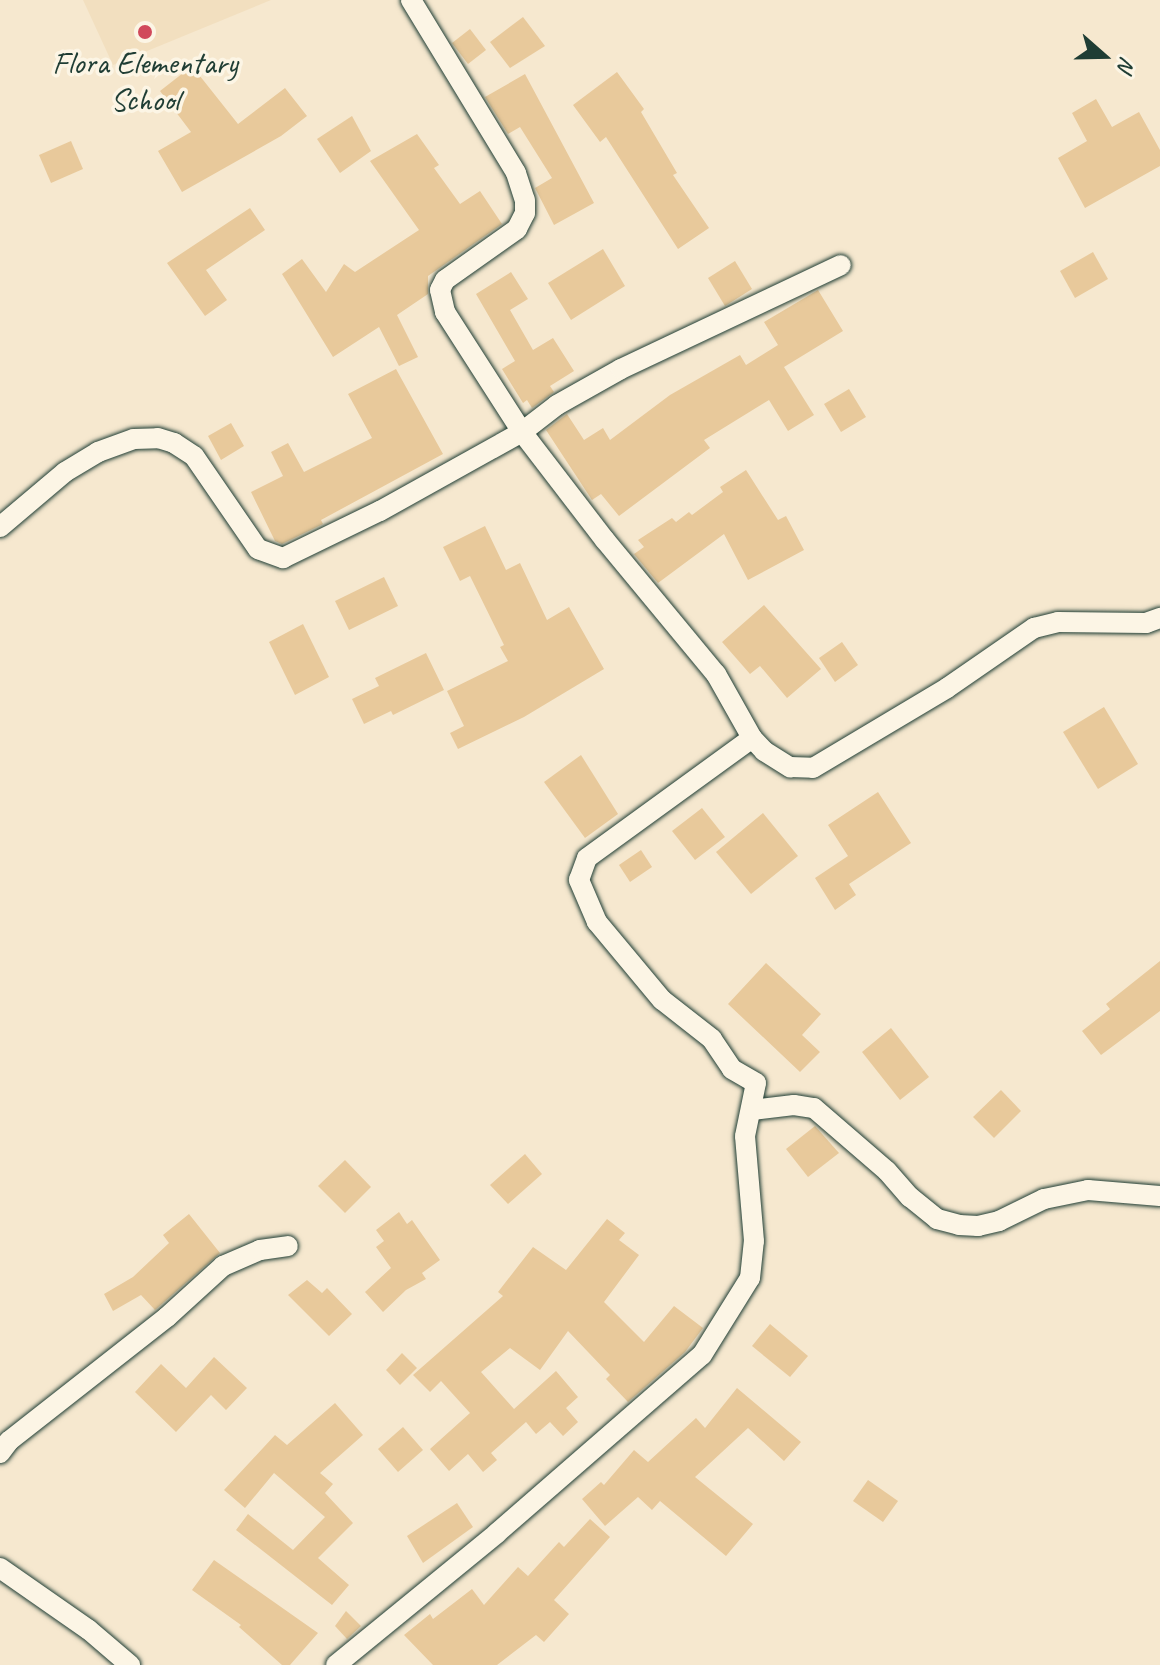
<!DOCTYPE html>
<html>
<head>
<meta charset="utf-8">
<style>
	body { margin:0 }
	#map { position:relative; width:1160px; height:1665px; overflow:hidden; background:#f6e8cf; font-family:Caveat,sans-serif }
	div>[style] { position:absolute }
	.built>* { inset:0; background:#f2dfbf }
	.building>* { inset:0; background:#e8c99b }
	.roads { filter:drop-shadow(0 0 2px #1f3d34) drop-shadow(0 0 2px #1f3d34) }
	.street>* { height:20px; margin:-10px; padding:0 10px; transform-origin:10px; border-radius:10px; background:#fcf5e5 }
	.dots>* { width:22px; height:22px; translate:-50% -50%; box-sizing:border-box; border:4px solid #fcf5e5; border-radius:50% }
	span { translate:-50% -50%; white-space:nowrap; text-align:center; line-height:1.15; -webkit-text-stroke:7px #fcf5e5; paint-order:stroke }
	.poi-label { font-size:32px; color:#1f3d34 }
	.north { position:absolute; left:1064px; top:16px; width:80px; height:80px; -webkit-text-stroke:6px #fcf5e5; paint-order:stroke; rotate:110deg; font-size:22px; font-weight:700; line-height:32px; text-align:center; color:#1f3d34 }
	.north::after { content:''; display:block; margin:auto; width:28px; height:36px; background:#1f3d34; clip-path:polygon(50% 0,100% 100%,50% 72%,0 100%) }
</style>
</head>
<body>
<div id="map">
	<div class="built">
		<i style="clip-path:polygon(83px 0,271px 0,113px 65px)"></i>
	</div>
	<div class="building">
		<i style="clip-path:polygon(523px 17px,545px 46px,510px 68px,490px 42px)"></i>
		<i style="clip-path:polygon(470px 29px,486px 50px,468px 64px,452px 43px)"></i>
		<i style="clip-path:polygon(192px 66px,238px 124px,285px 88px,307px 116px,281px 136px,182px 192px,158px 151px,191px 132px,160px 91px)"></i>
		<i style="clip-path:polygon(617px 72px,644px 109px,641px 112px,677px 173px,673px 175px,709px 228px,678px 249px,606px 137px,600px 142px,573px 105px)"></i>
		<i style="clip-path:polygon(525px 74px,594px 203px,554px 225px,535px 188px,552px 178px,520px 127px,508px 134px,485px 97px)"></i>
		<i style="clip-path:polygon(1096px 99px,1112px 127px,1139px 112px,1160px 150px,1160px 166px,1085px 208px,1058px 158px,1087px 141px,1072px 113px)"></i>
		<i style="clip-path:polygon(352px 116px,371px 151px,340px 173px,317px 139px)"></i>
		<i style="clip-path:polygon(417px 134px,439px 165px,434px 168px,460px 204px,480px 191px,502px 224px,428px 276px,428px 294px,397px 315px,418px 357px,399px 366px,379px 327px,333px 357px,282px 274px,302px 259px,326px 292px,344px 264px,355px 272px,419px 230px,370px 161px)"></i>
		<i style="clip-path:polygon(71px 141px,83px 169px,51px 183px,39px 155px)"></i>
		<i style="clip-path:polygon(250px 208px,265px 230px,206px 270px,227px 300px,205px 316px,167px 263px)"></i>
		<i style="clip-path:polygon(603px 249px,625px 286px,571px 320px,548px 283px)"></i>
		<i style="clip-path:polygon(1093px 252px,1108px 279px,1075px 298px,1060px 271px)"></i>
		<i style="clip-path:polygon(735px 261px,752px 289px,725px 306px,708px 278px)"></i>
		<i style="clip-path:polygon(511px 272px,528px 299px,510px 310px,533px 350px,553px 338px,574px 371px,550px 386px,554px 392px,532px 408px,527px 400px,523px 403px,502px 369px,515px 361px,476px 294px)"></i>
		<i style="clip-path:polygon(818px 290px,843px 331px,784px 367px,814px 415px,788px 431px,769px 400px,704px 440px,710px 448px,619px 516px,601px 494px,592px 500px,546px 430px,567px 414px,584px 440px,603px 428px,610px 440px,670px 395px,740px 355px,746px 365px,778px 345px,764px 322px)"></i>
		<i style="clip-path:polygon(396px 369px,443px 454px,321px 520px,323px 524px,282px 544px,275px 541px,251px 492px,283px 476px,271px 452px,288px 443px,304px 472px,372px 438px,348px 394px)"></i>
		<i style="clip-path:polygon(849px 389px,866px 417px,841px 432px,824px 404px)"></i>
		<i style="clip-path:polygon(231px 423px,244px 446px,221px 460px,208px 436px)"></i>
		<i style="clip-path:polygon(746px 470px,778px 520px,786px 516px,804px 550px,748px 580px,724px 534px,658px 583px,634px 554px,644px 547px,638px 540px,672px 518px,676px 522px,689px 512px,692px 515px,723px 492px,720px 487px)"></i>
		<i style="clip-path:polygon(485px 526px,506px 570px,520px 563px,547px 620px,569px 607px,604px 669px,524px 717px,458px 749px,450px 733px,464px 726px,447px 691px,508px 661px,500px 647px,504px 645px,470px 576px,460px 581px,443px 547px)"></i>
		<i style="clip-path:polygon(384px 577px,398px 606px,349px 630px,335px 601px)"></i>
		<i style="clip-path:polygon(764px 605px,821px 669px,787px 698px,760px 666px,750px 674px,722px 642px)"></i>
		<i style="clip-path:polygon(303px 624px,329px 677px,295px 695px,269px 642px)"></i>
		<i style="clip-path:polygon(842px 642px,858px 665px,835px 682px,819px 658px)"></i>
		<i style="clip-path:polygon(426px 653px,444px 690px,393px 715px,391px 711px,364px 724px,352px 699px,379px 686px,375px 678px)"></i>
		<i style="clip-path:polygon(1104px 707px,1138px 764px,1098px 789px,1063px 732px)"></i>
		<i style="clip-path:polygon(581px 755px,618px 814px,585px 838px,544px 782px)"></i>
		<i style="clip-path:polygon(878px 792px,911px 843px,849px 884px,856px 895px,835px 910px,815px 878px,848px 856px,828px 825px)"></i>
		<i style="clip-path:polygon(702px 808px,725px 837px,695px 860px,672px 831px)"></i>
		<i style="clip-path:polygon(763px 813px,798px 856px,751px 894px,716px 852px)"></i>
		<i style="clip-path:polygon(641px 850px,652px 867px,630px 882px,619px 865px)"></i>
		<i style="clip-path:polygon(1160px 961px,1160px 1011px,1101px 1055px,1082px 1031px,1110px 1009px,1106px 1004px)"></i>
		<i style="clip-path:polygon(766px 963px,821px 1014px,802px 1035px,820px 1052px,800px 1072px,728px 1004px)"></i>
		<i style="clip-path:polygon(891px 1028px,929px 1077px,900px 1100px,862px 1052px)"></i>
		<i style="clip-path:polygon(1001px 1090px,1021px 1111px,994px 1138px,973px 1117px)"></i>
		<i style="clip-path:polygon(815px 1126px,839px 1153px,808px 1177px,786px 1149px)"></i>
		<i style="clip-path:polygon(525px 1154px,542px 1174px,508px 1204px,490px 1185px)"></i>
		<i style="clip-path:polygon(345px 1160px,371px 1187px,345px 1213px,318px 1186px)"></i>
		<i style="clip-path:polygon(399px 1212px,407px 1224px,412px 1220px,440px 1260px,422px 1273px,426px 1279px,406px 1290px,383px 1312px,365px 1292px,391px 1268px,376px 1247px,384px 1241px,376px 1230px)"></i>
		<i style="clip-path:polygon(189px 1214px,220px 1253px,155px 1310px,141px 1295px,113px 1311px,104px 1294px,133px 1277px,169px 1243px,163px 1235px)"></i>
		<i style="clip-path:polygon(607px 1219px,625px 1233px,619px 1240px,639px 1255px,604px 1302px,644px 1342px,674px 1306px,703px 1328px,685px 1352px,628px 1402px,606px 1379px,610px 1375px,568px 1331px,540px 1370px,510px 1348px,481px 1372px,514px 1409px,556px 1371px,578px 1397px,566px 1408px,578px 1422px,563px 1436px,550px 1422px,536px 1434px,526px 1422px,491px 1453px,497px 1460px,483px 1472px,468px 1454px,449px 1471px,430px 1449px,470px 1413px,441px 1381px,430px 1392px,413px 1375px,503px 1296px,498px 1292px,533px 1247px,566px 1270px)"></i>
		<i style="clip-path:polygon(307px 1280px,322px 1293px,327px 1288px,352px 1314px,329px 1336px,288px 1295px)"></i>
		<i style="clip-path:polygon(770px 1324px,808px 1356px,790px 1377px,752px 1346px)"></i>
		<i style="clip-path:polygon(402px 1353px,417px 1368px,400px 1385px,386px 1370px)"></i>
		<i style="clip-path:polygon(214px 1357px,247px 1388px,226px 1410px,211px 1395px,176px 1432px,135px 1392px,161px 1364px,186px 1388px)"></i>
		<i style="clip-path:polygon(737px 1388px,801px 1442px,784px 1461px,748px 1428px,695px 1477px,753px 1524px,726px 1556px,660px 1501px,652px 1510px,638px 1497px,605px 1526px,582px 1499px,601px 1482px,604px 1485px,634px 1450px,648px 1462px,696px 1418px,705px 1428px)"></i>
		<i style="clip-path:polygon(335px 1403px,363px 1435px,320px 1473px,333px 1484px,325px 1493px,353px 1523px,318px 1558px,349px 1585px,332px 1605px,236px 1530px,248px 1514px,293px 1550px,325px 1517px,274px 1473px,245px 1508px,224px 1490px,275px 1435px,287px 1445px)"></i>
		<i style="clip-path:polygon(403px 1427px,423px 1450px,398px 1472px,378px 1449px)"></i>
		<i style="clip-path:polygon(868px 1480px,898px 1501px,883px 1522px,853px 1501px)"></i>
		<i style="clip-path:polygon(457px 1503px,473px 1527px,423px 1563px,407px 1536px)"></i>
		<i style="clip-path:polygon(590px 1519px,610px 1537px,554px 1600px,569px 1614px,544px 1642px,536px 1635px,497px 1665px,433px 1665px,404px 1635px,430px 1614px,433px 1619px,472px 1589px,484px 1605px,518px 1567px,528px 1576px,559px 1542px,564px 1547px)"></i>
		<i style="clip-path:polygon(214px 1560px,318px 1633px,290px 1665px,282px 1665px,239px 1627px,241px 1625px,192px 1590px)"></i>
		<i style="clip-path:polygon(346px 1611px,361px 1626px,347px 1639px,335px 1626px)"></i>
	</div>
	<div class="roads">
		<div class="street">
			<i style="left:411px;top:0;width:202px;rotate:58.7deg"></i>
			<i style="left:516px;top:173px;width:28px;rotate:72deg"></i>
			<i style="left:525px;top:200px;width:13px;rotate:90deg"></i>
			<i style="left:525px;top:213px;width:18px;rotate:117deg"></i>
			<i style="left:517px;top:229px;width:88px;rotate:144.7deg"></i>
			<i style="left:445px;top:280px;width:11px;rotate:117deg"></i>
			<i style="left:440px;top:290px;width:23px;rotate:77deg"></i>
			<i style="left:445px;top:312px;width:143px;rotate:57.3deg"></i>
			<i style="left:522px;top:432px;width:136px;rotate:52.5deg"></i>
			<i style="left:605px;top:540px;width:174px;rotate:50.4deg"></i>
			<i style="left:716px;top:674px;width:73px;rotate:60.6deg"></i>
			<i style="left:752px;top:738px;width:18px;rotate:47deg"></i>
			<i style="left:764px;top:751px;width:31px;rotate:32deg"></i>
			<i style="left:790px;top:767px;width:23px;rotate:2deg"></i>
			<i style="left:813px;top:768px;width:156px;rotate:-30.8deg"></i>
			<i style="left:947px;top:688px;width:106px;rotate:-34.6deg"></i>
			<i style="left:1034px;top:628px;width:25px;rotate:-14deg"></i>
			<i style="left:1058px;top:622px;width:88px;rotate:0.7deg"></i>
			<i style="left:1146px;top:623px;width:15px;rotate:-20deg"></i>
			<i style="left:0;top:527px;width:85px;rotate:-40.2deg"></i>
			<i style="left:65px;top:472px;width:39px;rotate:-31deg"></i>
			<i style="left:98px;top:452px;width:38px;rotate:-20deg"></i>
			<i style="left:134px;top:439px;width:24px;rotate:-2deg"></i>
			<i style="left:158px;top:438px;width:17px;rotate:17deg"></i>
			<i style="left:174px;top:443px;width:24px;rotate:33deg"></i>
			<i style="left:194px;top:456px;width:113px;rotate:55.5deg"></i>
			<i style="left:258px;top:549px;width:27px;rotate:20deg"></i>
			<i style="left:283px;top:558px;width:108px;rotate:-25.9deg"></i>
			<i style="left:380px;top:511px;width:162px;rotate:-29.1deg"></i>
			<i style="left:522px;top:432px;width:44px;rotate:-37.6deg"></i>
			<i style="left:557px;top:405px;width:73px;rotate:-29.4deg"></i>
			<i style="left:621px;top:369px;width:243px;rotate:-25.3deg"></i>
			<i style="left:752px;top:1110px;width:42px;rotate:-6.8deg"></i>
			<i style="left:794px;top:1105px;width:20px;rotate:9deg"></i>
			<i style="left:814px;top:1108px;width:96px;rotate:40.8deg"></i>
			<i style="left:887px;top:1171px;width:35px;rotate:49deg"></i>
			<i style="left:910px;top:1197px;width:35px;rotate:39deg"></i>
			<i style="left:937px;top:1219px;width:23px;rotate:15deg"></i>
			<i style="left:959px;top:1225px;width:19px;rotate:3deg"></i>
			<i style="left:978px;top:1226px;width:22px;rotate:-13deg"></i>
			<i style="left:999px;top:1221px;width:50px;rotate:-26.1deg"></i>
			<i style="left:1044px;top:1199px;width:45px;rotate:-11.6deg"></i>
			<i style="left:1088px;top:1190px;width:72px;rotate:4.8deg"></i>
			<i style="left:0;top:1453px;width:15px;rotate:-53deg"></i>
			<i style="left:9px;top:1441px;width:201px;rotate:-38.1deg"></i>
			<i style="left:167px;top:1317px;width:76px;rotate:-42.3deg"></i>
			<i style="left:223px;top:1266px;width:40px;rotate:-23.4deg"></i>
			<i style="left:260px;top:1250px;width:28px;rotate:-8deg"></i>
			<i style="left:0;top:1568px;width:108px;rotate:34.9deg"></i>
			<i style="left:89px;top:1630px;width:54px;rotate:40.5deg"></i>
			<i style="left:336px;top:1665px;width:208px;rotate:-39.3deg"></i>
			<i style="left:497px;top:1533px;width:271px;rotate:-41deg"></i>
			<i style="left:702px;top:1355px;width:91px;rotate:-58.1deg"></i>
			<i style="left:750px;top:1278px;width:37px;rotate:-84deg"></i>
			<i style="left:754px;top:1241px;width:105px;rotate:-94.9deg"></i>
			<i style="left:745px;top:1136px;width:54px;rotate:-78.3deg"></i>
			<i style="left:756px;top:1083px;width:28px;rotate:-150deg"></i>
			<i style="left:732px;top:1069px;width:36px;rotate:-124deg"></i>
			<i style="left:712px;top:1039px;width:63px;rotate:-142deg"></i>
			<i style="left:662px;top:1000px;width:102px;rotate:-129.8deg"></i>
			<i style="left:597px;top:922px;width:46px;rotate:-113.2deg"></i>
			<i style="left:579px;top:880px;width:23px;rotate:-70deg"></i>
			<i style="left:587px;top:858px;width:204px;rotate:-36deg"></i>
		</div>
	</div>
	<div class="dots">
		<i style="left:145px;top:32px;background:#d1495b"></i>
	</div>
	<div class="poi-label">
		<span style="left:145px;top:82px">Flora Elementary<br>School</span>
	</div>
	<div class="north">N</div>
</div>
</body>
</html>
